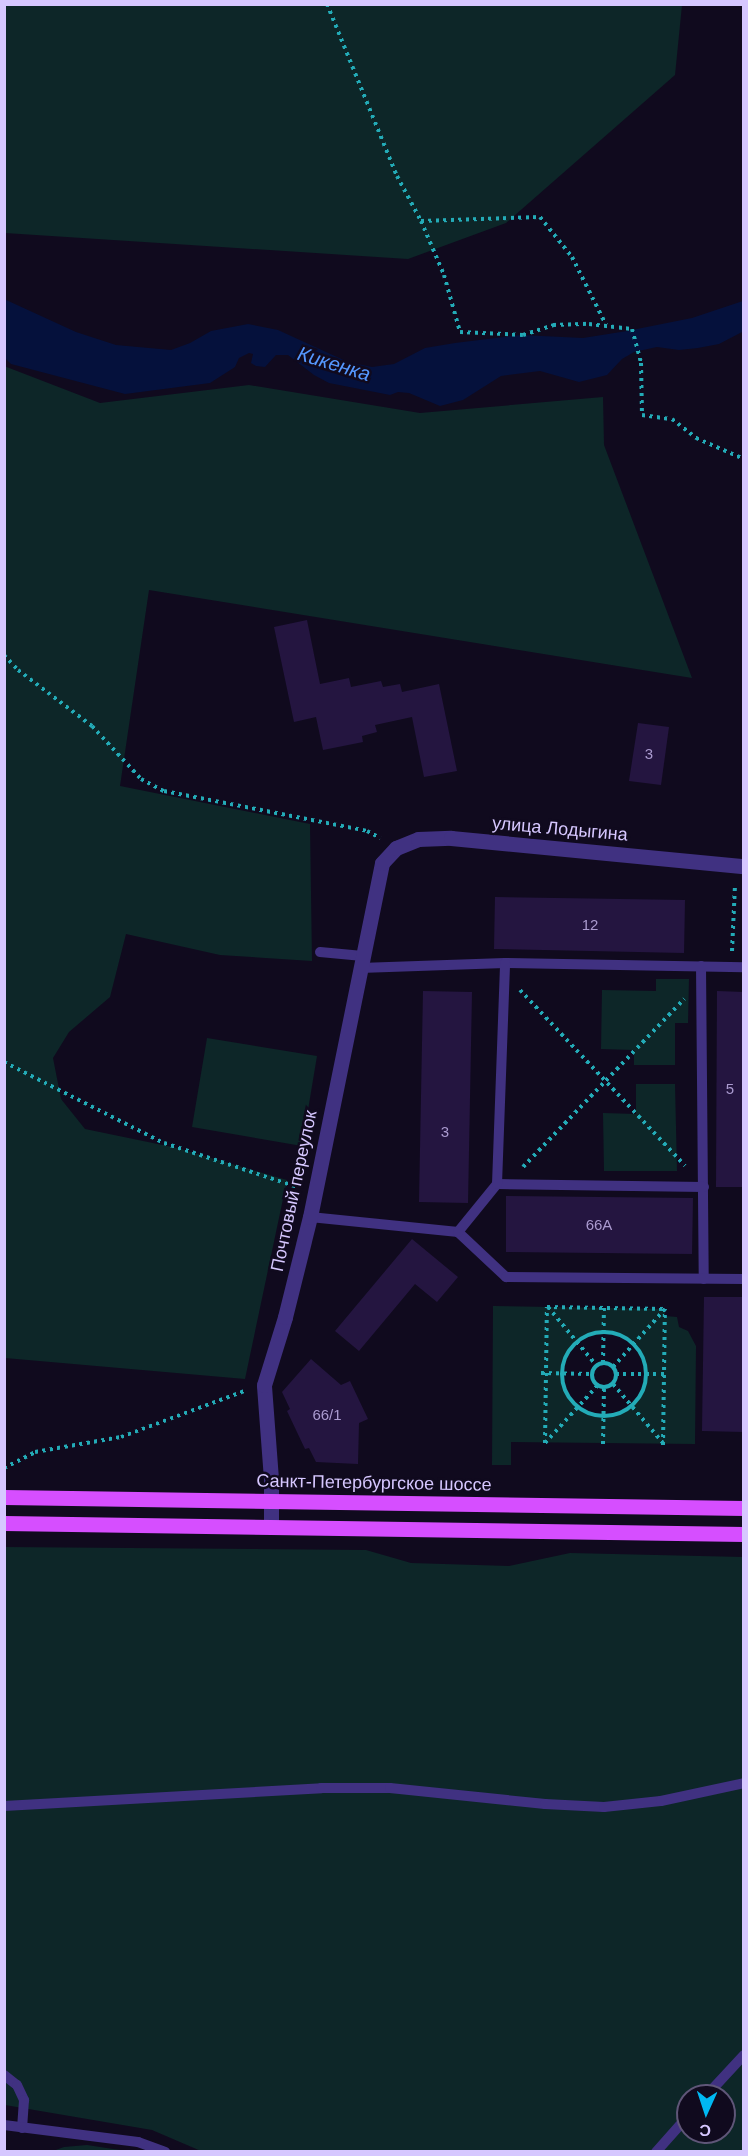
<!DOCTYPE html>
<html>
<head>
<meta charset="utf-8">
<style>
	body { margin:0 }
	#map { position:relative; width:748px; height:2156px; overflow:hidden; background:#100a1e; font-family:Helvetica,sans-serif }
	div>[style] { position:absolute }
	.green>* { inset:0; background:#0d2628 }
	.water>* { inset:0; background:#05113c }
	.building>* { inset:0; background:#241540 }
	.path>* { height:4px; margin-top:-2px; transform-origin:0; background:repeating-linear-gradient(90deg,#23abb7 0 3px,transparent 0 7.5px) }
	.path>.ring { margin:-2px; padding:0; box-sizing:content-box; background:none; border:4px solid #23abb7; border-radius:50% }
	.lane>* { height:10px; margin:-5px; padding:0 5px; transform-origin:5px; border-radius:5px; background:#403181 }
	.street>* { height:15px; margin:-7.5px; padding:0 7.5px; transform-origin:7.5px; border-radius:7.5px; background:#403181 }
	.primary>* { height:15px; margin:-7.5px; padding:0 7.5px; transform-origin:7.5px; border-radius:7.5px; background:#d64eff }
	span { translate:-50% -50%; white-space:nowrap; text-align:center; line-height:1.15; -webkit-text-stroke:5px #100a1e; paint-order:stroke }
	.number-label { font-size:15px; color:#aa9acf }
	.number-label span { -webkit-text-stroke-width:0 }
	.street-label { font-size:18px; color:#d6c7ff }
	.water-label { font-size:20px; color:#5598ff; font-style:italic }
	.frame { position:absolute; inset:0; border:6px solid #d6c7ff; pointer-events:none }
	.north { position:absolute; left:676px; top:2084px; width:60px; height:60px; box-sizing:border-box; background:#100a1e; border:2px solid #5f5678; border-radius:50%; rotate:183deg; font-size:16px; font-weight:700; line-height:24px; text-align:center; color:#d6c7ff }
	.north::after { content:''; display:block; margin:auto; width:21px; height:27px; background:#00b8f2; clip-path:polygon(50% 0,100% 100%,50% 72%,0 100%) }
</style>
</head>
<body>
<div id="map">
	<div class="green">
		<i style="clip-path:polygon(4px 5px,5px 4px,682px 5px,675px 75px,506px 223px,408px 259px,5px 233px)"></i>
		<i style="clip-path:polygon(4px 366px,100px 403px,249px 385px,420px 413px,603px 397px,604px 445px,692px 678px,149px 590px,120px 786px,310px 824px,312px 961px,220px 955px,126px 934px,110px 997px,69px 1032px,53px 1058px,61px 1099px,85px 1129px,177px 1148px,287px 1180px,245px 1379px,5px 1358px)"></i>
		<i style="clip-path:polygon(656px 979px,689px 979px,688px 1023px,675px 1023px,675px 1065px,634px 1065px,634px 1050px,601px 1049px,602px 990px,656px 991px)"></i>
		<i style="clip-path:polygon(207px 1038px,317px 1056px,302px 1146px,192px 1127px)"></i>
		<i style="clip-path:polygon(636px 1084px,675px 1084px,677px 1171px,604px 1171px,603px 1113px,636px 1114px)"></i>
		<i style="clip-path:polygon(evenodd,493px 1306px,665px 1309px,665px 1316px,677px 1317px,679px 1327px,688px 1331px,696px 1346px,695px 1444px,511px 1442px,511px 1465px,492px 1465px,493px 1306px,597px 1332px,613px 1333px,628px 1339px,639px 1350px,646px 1366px,645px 1383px,638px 1400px,625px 1411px,611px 1416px,592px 1415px,584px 1411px,570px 1399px,562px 1383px,563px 1364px,570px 1348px,583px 1337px,597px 1332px)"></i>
		<i style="clip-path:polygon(evenodd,4px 1547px,366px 1550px,411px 1563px,509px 1566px,570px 1553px,743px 1557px,743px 2151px,201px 2151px,152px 2130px,5px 2105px,4px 1547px,688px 2096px,724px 2096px,724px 2132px,688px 2132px,688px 2096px)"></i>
		<i style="clip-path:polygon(87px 2145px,113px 2149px,129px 2151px,53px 2151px,64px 2147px)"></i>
	</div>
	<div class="water">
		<i style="clip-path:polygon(4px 299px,76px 332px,116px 345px,171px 350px,190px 343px,211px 331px,248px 324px,278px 330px,348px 362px,372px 367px,394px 364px,425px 348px,455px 343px,521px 335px,583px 338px,627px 331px,692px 318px,743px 301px,744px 331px,719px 344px,698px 348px,679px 350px,657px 347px,634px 352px,622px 359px,607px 375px,579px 382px,540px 371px,501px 376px,463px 400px,440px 406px,409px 393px,398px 392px,390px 395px,329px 383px,314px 375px,288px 355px,276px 355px,265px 367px,256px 366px,251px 363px,253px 354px,249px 353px,239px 358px,235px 367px,210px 383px,125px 394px,11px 364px,5px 358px)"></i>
	</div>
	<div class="building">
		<i style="clip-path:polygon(307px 620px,320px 684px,349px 678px,351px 687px,381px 681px,383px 687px,400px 684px,402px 692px,439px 684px,457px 771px,424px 777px,412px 717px,375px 725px,377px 732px,362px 736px,363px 742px,323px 750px,316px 717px,294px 722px,274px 627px)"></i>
		<i style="clip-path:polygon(638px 723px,669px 727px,661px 785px,629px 781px)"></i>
		<i style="clip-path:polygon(495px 897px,685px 900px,684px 953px,494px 949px)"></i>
		<i style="clip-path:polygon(423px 991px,472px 992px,468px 1203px,419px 1202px)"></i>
		<i style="clip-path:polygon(717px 991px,744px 992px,744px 1187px,716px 1187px)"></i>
		<i style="clip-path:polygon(506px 1196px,693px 1198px,692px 1254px,506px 1252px)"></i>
		<i style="clip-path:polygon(412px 1239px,458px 1277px,437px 1302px,415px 1284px,359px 1351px,335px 1331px)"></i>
		<i style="clip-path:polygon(704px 1297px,744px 1297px,744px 1432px,702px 1431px)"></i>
		<i style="clip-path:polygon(311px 1359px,341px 1385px,350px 1381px,368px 1419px,359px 1423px,358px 1464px,316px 1462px,309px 1448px,305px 1449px,287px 1411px,290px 1409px,282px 1392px)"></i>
	</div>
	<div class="path">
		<i style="left:327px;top:4px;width:186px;rotate:67.9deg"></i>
		<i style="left:397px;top:176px;width:51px;rotate:61.9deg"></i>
		<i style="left:421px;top:221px;width:59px;rotate:66.9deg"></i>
		<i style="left:444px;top:275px;width:59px;rotate:74.3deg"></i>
		<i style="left:460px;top:332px;width:63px;rotate:2.7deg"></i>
		<i style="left:523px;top:335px;width:32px;rotate:-18deg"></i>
		<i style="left:553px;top:325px;width:36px;rotate:-2deg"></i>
		<i style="left:589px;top:324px;width:43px;rotate:6.6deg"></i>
		<i style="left:632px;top:329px;width:35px;rotate:75deg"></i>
		<i style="left:641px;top:363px;width:52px;rotate:88.9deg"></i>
		<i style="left:642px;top:415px;width:30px;rotate:8deg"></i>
		<i style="left:672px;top:419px;width:31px;rotate:38deg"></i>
		<i style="left:696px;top:438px;width:52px;rotate:23.6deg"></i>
		<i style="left:421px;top:221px;width:119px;rotate:-1.9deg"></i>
		<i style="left:540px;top:217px;width:51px;rotate:51.3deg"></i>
		<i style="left:572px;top:257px;width:76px;rotate:63.4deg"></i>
		<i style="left:4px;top:655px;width:21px;rotate:47deg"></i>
		<i style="left:18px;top:670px;width:93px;rotate:37.1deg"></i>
		<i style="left:92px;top:726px;width:72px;rotate:47.2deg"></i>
		<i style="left:141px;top:779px;width:26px;rotate:28deg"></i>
		<i style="left:164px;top:791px;width:207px;rotate:11.1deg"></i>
		<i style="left:367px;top:831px;width:15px;rotate:28deg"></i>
		<i style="left:732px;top:951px;width:67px;rotate:-87.4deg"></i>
		<i style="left:520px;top:990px;width:241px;rotate:46.8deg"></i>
		<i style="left:4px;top:1062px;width:179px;rotate:26.9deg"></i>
		<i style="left:164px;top:1143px;width:140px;rotate:18.3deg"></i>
		<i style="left:523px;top:1167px;width:233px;rotate:-46.2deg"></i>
		<i style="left:547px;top:1307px;width:118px;rotate:1deg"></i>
		<i style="left:548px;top:1307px;width:75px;rotate:50.4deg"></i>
		<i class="ring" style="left:562px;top:1332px;width:80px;height:80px"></i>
		<i class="ring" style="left:592px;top:1363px;width:20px;height:20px"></i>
		<i style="left:603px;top:1363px;width:55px;rotate:-89deg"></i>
		<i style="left:613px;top:1367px;width:78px;rotate:-48.1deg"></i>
		<i style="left:541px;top:1373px;width:50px;rotate:1.1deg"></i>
		<i style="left:616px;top:1374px;width:48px"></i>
		<i style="left:613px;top:1384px;width:77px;rotate:49.7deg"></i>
		<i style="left:545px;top:1443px;width:136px;rotate:-89.2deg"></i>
		<i style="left:545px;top:1443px;width:77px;rotate:-47.6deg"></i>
		<i style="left:603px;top:1444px;width:57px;rotate:-89deg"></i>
		<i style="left:663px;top:1445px;width:136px;rotate:-89.2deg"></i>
		<i style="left:4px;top:1468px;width:35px;rotate:-27deg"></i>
		<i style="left:35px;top:1452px;width:87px;rotate:-9.9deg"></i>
		<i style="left:121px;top:1437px;width:132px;rotate:-20.4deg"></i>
	</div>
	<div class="lane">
		<i style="left:320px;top:952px;width:43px;rotate:5.3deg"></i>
		<i style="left:701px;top:966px;width:313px;rotate:89.5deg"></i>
		<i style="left:360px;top:968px;width:145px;rotate:-2deg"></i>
		<i style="left:505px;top:963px;width:239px;rotate:1deg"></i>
		<i style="left:497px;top:1184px;width:207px;rotate:0.8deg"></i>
		<i style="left:310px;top:1217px;width:149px;rotate:5.8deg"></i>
		<i style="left:458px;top:1232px;width:66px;rotate:43.2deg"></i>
		<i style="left:506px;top:1277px;width:238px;rotate:0.5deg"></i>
		<i style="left:458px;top:1232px;width:62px;rotate:-50.9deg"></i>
		<i style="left:497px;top:1184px;width:221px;rotate:-87.9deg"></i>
		<i style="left:4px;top:1806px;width:318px;rotate:-3.2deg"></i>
		<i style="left:321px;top:1788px;width:69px"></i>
		<i style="left:390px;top:1788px;width:156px;rotate:5.9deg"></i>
		<i style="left:545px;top:1804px;width:59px;rotate:2.9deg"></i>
		<i style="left:604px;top:1807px;width:57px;rotate:-6deg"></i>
		<i style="left:661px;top:1801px;width:85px;rotate:-12.2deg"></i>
		<i style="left:4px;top:2075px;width:16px;rotate:38deg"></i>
		<i style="left:17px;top:2085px;width:17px;rotate:65deg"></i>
		<i style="left:24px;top:2100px;width:28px;rotate:94deg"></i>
		<i style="left:706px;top:2096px;width:56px;rotate:-47.2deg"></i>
		<i style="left:4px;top:2125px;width:135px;rotate:7.2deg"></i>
		<i style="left:138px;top:2142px;width:29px;rotate:20deg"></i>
		<i style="left:656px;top:2152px;width:48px;rotate:-48.4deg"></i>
	</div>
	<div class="street">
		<i style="left:271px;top:1527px;width:48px;rotate:-90deg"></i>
		<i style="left:271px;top:1479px;width:94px;rotate:-94.3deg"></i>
		<i style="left:264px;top:1385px;width:71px;rotate:-72.8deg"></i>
		<i style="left:285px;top:1317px;width:103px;rotate:-76deg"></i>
		<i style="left:310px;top:1217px;width:361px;rotate:-78.5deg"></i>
		<i style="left:382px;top:863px;width:21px;rotate:-47deg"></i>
		<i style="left:396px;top:848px;width:24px;rotate:-22deg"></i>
		<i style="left:418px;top:839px;width:33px;rotate:-2deg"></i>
		<i style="left:451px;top:838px;width:294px;rotate:5.5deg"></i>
	</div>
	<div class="primary">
		<i style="left:4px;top:1497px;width:740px;rotate:0.85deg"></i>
		<i style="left:4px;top:1523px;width:740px;rotate:0.85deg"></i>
	</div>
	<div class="number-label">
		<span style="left:649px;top:754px">3</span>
		<span style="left:590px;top:925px">12</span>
		<span style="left:730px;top:1089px">5</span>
		<span style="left:445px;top:1132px">3</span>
		<span style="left:599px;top:1225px">66А</span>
		<span style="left:327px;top:1415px">66/1</span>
	</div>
	<div class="street-label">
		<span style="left:560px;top:829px;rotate:5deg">улица Лодыгина</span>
		<span style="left:294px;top:1191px;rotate:-78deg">Почтовый переулок</span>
		<span style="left:374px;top:1483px;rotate:1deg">Санкт-Петербургское шоссе</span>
	</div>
	<div class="water-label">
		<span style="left:334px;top:364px;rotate:17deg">Кикенка</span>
	</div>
	<div class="frame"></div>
	<div class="north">С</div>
</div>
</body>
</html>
